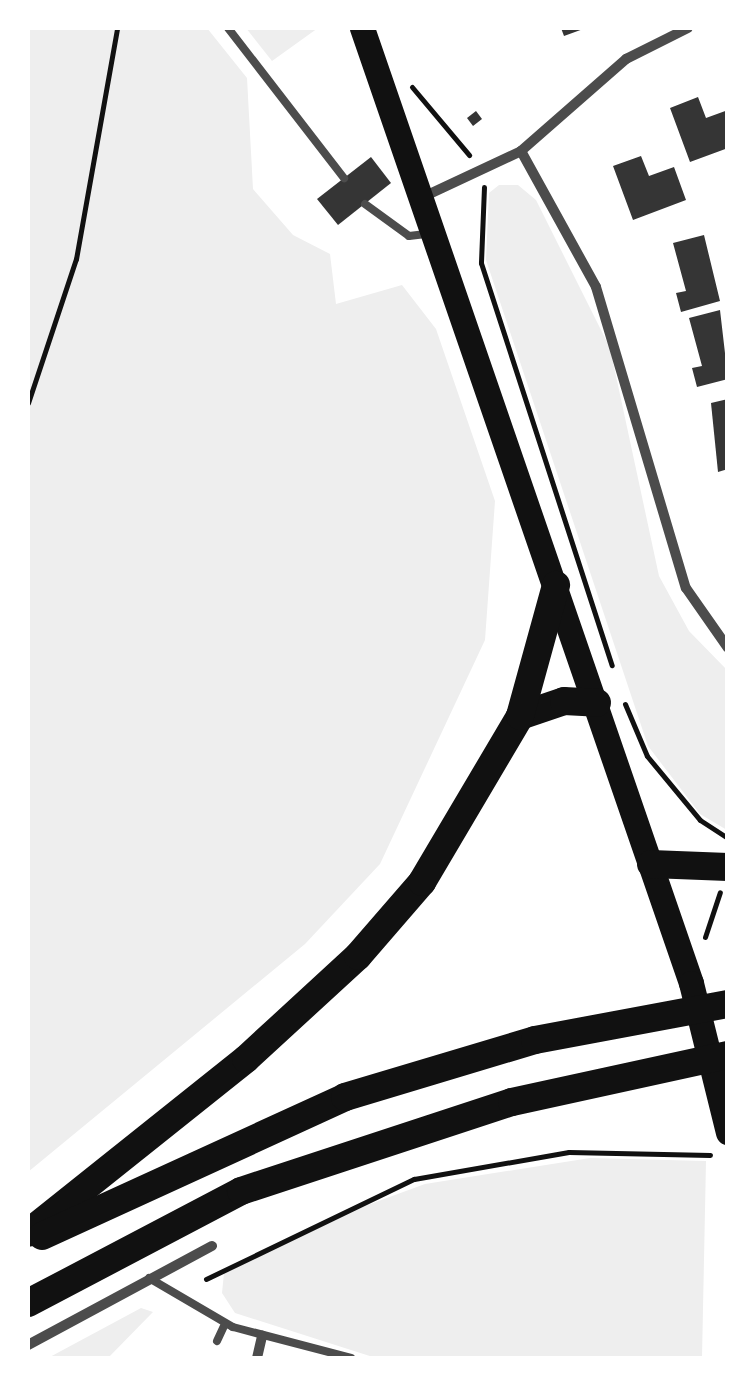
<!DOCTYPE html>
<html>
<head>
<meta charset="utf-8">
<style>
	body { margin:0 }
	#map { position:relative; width:755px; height:1386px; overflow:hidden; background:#fff; font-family:Cabin,sans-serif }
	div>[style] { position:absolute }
	.green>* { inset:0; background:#eee }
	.building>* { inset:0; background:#353535 }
	.path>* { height:5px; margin:-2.5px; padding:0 2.5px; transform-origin:2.5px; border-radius:2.5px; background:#111 }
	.service>* { height:8px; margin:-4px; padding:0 4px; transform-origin:4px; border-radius:4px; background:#4c4c4c }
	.minor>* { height:10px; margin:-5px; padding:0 5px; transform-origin:5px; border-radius:5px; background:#4c4c4c }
	.primary>* { height:25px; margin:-12.5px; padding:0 12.5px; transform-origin:12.5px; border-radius:12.5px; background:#111 }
	.trunk>* { height:28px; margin:-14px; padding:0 14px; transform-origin:14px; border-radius:14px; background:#111 }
	span { translate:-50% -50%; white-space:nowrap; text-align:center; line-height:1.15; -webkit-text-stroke:10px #fff; paint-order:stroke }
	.frame { position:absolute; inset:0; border:30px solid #fff; pointer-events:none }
</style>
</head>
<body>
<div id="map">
	<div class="green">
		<i style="clip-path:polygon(28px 28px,207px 28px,247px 78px,253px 189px,293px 235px,330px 254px,336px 304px,402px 285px,436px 329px,495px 501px,485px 640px,380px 864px,305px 944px,28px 1172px)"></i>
		<i style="clip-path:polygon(246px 28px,318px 28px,272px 61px)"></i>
		<i style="clip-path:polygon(499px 185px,518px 185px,536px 200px,610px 348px,659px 576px,689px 631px,727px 670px,727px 830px,700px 814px,648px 746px,486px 260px,489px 193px)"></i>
		<i style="clip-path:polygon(590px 1158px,706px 1161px,702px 1358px,376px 1358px,235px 1313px,222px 1293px,224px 1273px,365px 1206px,425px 1184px)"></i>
		<i style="clip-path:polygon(141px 1308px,153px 1312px,108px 1358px,48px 1358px)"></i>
	</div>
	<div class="building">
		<i style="clip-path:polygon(561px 28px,586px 28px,564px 36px)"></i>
		<i style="clip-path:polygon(698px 97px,706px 118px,728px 110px,728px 148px,690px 162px,670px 108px)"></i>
		<i style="clip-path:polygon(476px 111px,482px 119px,473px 126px,467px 118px)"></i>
		<i style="clip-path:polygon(641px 156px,649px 176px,674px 167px,686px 200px,633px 220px,613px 166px)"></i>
		<i style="clip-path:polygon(371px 157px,391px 183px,338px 225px,317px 199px)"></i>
		<i style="clip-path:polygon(704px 235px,720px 301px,681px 312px,676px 293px,686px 291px,673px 243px)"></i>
		<i style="clip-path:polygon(720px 310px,728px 379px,697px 387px,692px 368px,702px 366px,689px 318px)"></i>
		<i style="clip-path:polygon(728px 399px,728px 469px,718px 472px,711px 403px)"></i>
	</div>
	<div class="path">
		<i style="left:412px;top:87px;width:89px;rotate:50deg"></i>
		<i style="left:484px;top:187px;width:76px;rotate:92.3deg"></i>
		<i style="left:481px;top:263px;width:423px;rotate:72deg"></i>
		<i style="left:28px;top:403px;width:152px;rotate:-71.6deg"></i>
		<i style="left:76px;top:259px;width:235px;rotate:-79.9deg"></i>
		<i style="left:625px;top:704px;width:56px;rotate:67.1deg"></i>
		<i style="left:647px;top:756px;width:83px;rotate:50.4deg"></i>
		<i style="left:700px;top:820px;width:33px;rotate:33deg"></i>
		<i style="left:705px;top:937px;width:47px;rotate:-71.6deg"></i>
		<i style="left:206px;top:1279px;width:231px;rotate:-25.7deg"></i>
		<i style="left:414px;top:1179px;width:157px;rotate:-9.9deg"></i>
		<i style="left:569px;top:1152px;width:141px;rotate:1.2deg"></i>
	</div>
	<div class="service">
		<i style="left:228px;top:28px;width:190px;rotate:52.3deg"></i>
		<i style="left:365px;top:204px;width:54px;rotate:36deg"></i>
		<i style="left:409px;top:236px;width:17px;rotate:-7deg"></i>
		<i style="left:149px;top:1278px;width:97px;rotate:30.3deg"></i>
		<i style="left:233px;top:1327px;width:122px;rotate:14.7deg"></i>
		<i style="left:217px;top:1341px;width:19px;rotate:-65deg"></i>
	</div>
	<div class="minor">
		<i style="left:521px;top:151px;width:155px;rotate:61.1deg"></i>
		<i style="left:596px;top:287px;width:314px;rotate:73.4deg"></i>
		<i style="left:686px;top:588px;width:73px;rotate:55deg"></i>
		<i style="left:423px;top:197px;width:108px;rotate:-25.1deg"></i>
		<i style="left:521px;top:151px;width:140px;rotate:-41.2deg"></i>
		<i style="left:626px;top:59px;width:69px;rotate:-26.6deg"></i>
		<i style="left:28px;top:1345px;width:209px;rotate:-28.3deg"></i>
		<i style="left:257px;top:1358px;width:23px;rotate:-77deg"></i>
	</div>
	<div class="primary">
		<i style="left:362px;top:28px;width:1010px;rotate:70.99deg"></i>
		<i style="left:691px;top:983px;width:154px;rotate:76.1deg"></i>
	</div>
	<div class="trunk">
		<i style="left:520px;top:716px;width:46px;rotate:-18.8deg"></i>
		<i style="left:564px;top:701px;width:33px;rotate:3deg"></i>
		<i style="left:651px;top:864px;width:77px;rotate:2.2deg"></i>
		<i style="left:28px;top:1233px;width:279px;rotate:-38.6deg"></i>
		<i style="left:246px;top:1059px;width:152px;rotate:-42.6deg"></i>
		<i style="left:358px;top:956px;width:98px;rotate:-49.1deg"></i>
		<i style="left:422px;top:882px;width:193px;rotate:-59.4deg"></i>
		<i style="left:520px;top:716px;width:136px;rotate:-74.6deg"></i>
		<i style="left:42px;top:1236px;width:333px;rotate:-24.6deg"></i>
		<i style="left:345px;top:1097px;width:198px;rotate:-16.7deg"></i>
		<i style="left:535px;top:1040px;width:196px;rotate:-10.6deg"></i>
		<i style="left:28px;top:1303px;width:241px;rotate:-27.7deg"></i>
		<i style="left:241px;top:1191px;width:285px;rotate:-18.2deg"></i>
		<i style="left:512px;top:1102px;width:221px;rotate:-12.3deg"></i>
	</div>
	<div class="frame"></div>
</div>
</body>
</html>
